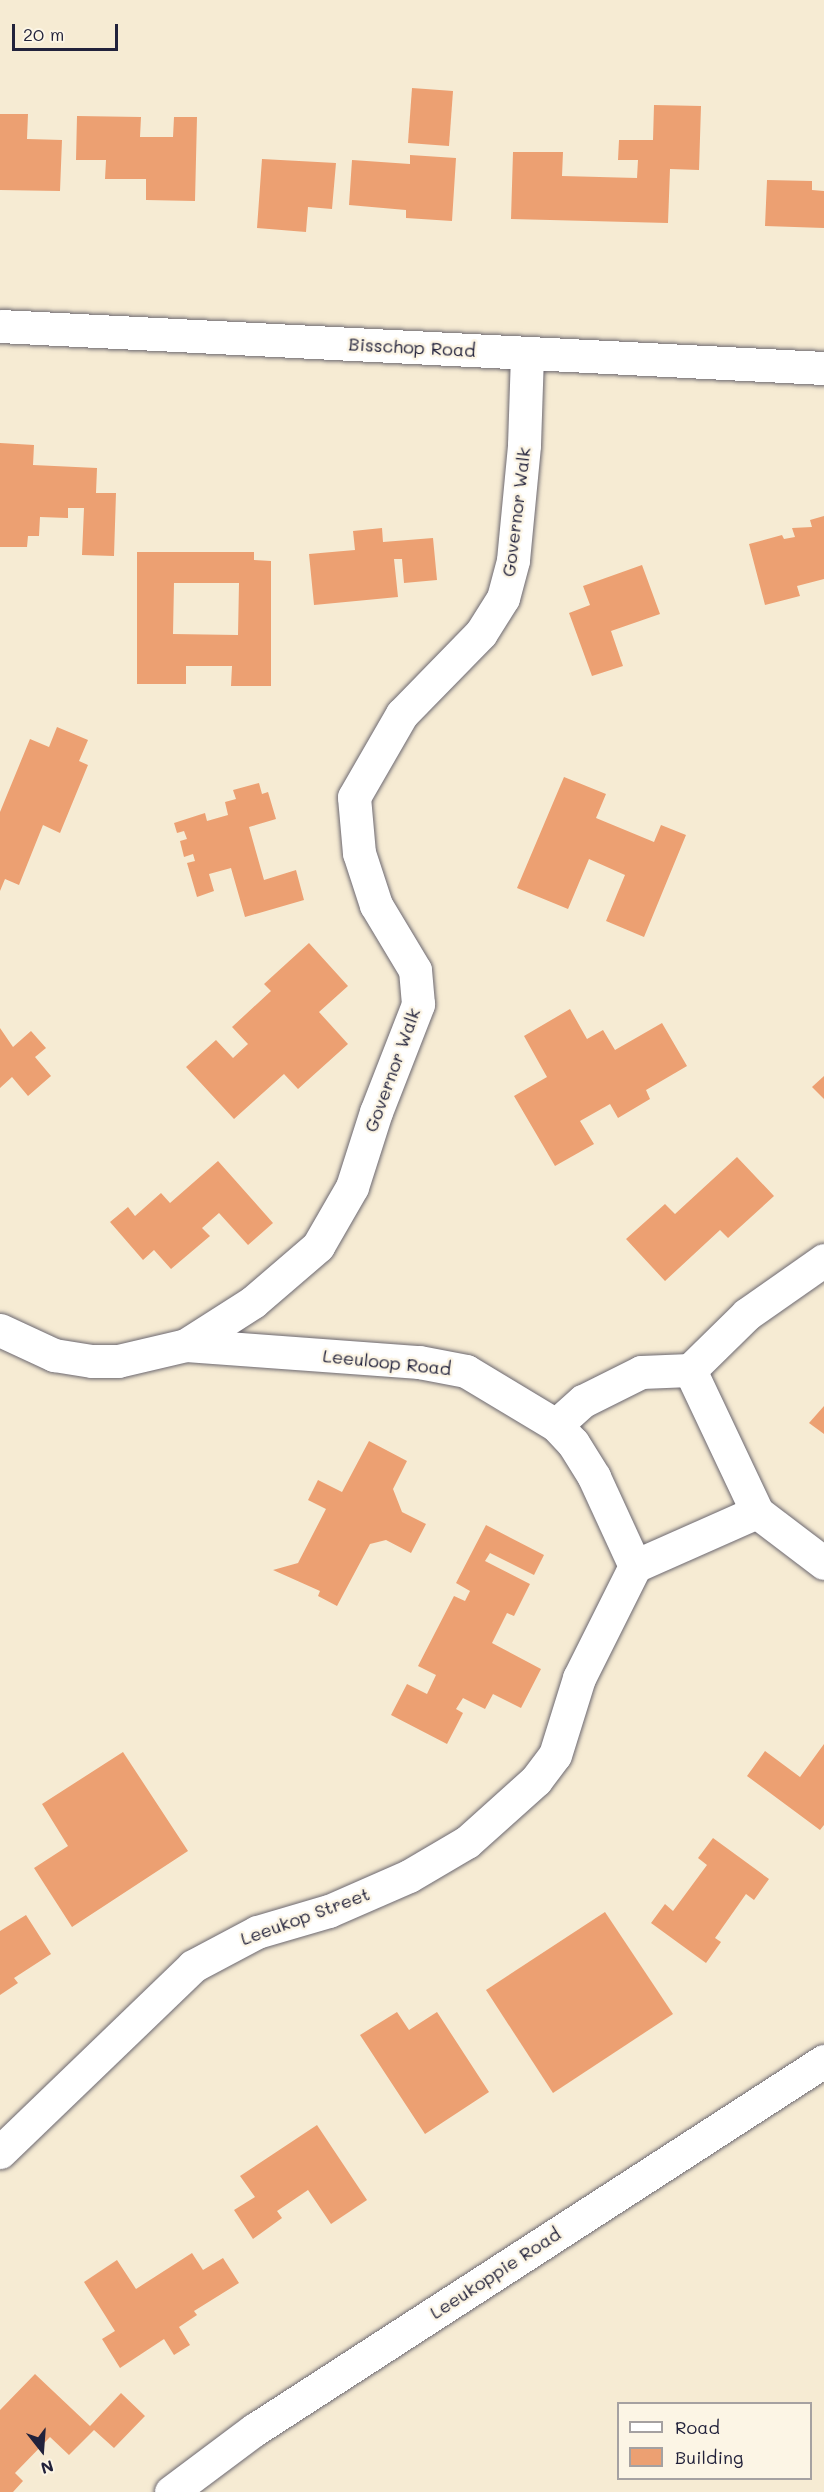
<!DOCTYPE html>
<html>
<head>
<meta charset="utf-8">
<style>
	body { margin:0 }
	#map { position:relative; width:824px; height:2492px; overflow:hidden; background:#f6ebd3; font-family:Mali,sans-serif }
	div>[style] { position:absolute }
	.building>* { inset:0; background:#eca072 }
	.roads { filter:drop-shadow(0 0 2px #6c6870) drop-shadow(0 0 2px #6c6870) }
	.street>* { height:33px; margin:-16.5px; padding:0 16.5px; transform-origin:16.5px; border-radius:16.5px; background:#fff }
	span { translate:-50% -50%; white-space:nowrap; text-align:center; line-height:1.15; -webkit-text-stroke:5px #fcf5e5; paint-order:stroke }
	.street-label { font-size:18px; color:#22223b }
	.legend { position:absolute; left:617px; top:2402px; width:195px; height:78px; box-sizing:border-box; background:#fcf5e5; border:2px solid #a5a1a1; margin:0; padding:8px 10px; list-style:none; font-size:18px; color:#22223b }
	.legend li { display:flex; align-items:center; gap:12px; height:30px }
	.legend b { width:30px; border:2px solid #a5a1a1 }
	.north { position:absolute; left:12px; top:2420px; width:60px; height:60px; -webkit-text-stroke:4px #fcf5e5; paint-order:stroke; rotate:163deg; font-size:16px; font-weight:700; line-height:24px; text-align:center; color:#22223b }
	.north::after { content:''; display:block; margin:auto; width:21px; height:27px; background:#22223b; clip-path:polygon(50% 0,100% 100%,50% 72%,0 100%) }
	.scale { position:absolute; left:12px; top:24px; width:106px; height:27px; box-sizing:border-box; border:3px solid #22223b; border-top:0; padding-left:8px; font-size:18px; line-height:21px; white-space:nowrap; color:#22223b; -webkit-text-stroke:4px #fcf5e5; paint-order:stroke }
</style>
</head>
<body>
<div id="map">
	<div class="building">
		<i style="clip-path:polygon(412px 88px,453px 91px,449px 146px,408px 143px)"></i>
		<i style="clip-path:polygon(654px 105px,701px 106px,699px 170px,670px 169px,668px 223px,511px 219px,513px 152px,563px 152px,562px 176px,637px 178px,638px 160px,618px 160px,619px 140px,653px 140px)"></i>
		<i style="clip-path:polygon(0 114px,28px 114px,27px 139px,62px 140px,60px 191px,0 190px)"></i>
		<i style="clip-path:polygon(77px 116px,141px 117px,140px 137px,173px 137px,174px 117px,197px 117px,195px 201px,146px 200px,146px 179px,105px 179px,106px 160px,76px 160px)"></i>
		<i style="clip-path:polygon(410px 155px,456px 158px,452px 221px,406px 218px,406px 210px,349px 205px,352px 160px,410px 164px)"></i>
		<i style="clip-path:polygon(262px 159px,336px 163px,332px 209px,308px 207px,306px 232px,257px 228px)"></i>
		<i style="clip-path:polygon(767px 180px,812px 181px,812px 190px,824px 191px,824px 228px,765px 226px)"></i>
		<i style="clip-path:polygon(0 443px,34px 445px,33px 465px,97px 468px,96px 493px,116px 493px,114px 556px,82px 555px,84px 508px,68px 508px,68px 518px,40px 517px,39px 536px,28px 536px,27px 547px,0 547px)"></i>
		<i style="clip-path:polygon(824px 516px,824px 579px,797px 586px,800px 596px,765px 605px,749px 544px,782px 535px,784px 539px,795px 537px,792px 528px,812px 527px,810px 520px)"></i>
		<i style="clip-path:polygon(382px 528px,383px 542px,433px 538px,437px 580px,404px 583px,402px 559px,394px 559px,398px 597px,314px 605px,309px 554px,355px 550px,353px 531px)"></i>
		<i style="clip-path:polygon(evenodd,137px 552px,254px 552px,254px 560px,271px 561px,271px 686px,231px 686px,232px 666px,186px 666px,186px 684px,137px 684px,137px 552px,174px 583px,239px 583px,238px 635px,173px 634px,174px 583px)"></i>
		<i style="clip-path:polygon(642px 565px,660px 614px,611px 631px,623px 666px,592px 676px,569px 613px,590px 605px,583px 586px)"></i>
		<i style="clip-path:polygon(57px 727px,88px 740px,79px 761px,88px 765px,60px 833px,43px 825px,19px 885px,5px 879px,0 891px,0 812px,30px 739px,49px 747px)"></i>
		<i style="clip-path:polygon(564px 777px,606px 794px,596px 818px,654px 842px,661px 825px,686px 835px,644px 937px,606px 921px,625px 875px,589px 859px,568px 909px,517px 888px)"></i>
		<i style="clip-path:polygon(259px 783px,262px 794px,268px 792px,276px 819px,249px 827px,264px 880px,296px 870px,304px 900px,245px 917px,231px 868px,209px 874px,214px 891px,197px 897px,187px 863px,195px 861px,193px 854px,184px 857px,180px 841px,187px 839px,184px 831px,177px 833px,174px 823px,205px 813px,207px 821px,228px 815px,225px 802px,236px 799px,233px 790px)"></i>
		<i style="clip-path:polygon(309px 943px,348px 986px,319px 1012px,348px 1044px,298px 1089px,284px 1074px,234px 1119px,186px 1067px,216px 1040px,233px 1058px,248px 1044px,232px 1027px,271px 991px,264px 984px)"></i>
		<i style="clip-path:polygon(570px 1009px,587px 1039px,603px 1030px,615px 1050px,662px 1023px,687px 1066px,646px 1090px,650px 1099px,618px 1118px,610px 1104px,580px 1121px,594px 1144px,555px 1166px,514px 1096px,547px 1077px,524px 1036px)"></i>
		<i style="clip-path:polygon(0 1028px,13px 1047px,31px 1031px,46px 1048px,35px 1057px,51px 1076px,28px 1096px,12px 1077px,0 1088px)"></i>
		<i style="clip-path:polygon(824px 1076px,824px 1099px,812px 1087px)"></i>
		<i style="clip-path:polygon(737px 1157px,774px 1196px,728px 1238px,720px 1230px,665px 1281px,626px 1239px,665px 1204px,675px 1214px)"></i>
		<i style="clip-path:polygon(218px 1161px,273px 1223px,248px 1245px,219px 1213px,202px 1228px,210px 1236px,171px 1269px,154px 1250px,143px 1260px,110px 1222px,128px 1207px,135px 1216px,161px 1193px,170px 1203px)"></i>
		<i style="clip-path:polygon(824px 1406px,824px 1434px,809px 1423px)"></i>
		<i style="clip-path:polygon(369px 1441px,407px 1461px,393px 1489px,402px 1512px,426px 1524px,411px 1553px,386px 1540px,370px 1544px,337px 1606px,318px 1596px,320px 1591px,273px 1570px,298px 1563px,326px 1509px,308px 1500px,318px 1480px,342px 1492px)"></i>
		<i style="clip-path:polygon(486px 1525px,544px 1555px,534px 1575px,490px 1553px,485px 1561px,530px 1584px,514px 1616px,507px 1613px,492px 1643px,541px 1669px,521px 1708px,493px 1694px,485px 1709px,463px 1698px,456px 1709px,463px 1713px,447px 1744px,391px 1715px,407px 1684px,427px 1694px,436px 1675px,418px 1666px,454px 1596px,465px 1601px,470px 1591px,456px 1583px)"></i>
		<i style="clip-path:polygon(824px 1744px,824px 1825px,820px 1830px,747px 1776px,765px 1751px,800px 1777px)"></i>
		<i style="clip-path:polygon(123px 1752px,188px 1851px,72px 1927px,34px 1868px,68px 1846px,42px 1804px)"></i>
		<i style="clip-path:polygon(713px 1838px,769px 1879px,754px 1900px,746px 1894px,715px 1938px,721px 1942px,706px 1963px,651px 1923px,665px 1904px,673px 1911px,707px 1865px,698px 1858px)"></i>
		<i style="clip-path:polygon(605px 1912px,673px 2014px,553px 2093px,486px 1990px)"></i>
		<i style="clip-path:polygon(26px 1915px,51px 1954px,14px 1978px,18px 1983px,0 1995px,0 1931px)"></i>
		<i style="clip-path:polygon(397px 2012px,409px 2030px,437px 2012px,489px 2092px,425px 2134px,360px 2035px)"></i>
		<i style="clip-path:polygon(317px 2125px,367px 2200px,331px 2224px,308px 2190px,277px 2211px,282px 2218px,253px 2239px,234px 2210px,255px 2197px,240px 2176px)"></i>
		<i style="clip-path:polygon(192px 2253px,203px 2270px,223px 2258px,239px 2283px,194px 2311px,197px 2315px,179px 2327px,190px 2345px,174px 2355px,164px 2339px,120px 2368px,102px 2339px,115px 2331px,84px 2282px,117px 2260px,136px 2289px)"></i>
		<i style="clip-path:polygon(35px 2374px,90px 2426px,121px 2393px,145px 2416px,114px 2448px,94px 2430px,69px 2455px,50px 2437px,15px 2473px,23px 2481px,13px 2492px,0 2492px,0 2410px)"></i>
	</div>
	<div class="roads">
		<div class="street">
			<i style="left:0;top:326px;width:825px;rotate:2.92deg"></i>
			<i style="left:0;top:1330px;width:60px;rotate:24.8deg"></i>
			<i style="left:54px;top:1355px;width:38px;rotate:9deg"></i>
			<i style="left:92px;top:1361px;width:26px"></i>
			<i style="left:118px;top:1361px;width:70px;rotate:-13.2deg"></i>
			<i style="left:186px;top:1345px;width:234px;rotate:4.2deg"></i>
			<i style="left:419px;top:1362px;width:48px;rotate:10.8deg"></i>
			<i style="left:466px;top:1371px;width:105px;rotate:31deg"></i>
			<i style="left:556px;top:1425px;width:36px;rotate:-42deg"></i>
			<i style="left:583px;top:1401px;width:65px;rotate:-26.6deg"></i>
			<i style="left:641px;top:1372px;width:49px;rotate:-2.3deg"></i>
			<i style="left:690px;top:1370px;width:157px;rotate:64.7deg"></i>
			<i style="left:757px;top:1512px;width:84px;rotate:37.3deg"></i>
			<i style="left:186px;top:1345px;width:80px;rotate:-32.7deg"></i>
			<i style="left:253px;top:1302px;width:86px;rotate:-40.7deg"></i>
			<i style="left:318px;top:1246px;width:68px;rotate:-60deg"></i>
			<i style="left:352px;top:1187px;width:79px;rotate:-72.3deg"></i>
			<i style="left:376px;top:1112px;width:116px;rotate:-68.7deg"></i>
			<i style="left:418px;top:1004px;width:34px;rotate:-95deg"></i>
			<i style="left:415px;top:970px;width:76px;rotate:-121deg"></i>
			<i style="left:376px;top:905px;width:55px;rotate:-108.1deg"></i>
			<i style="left:359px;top:853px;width:56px;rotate:-95.1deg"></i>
			<i style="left:354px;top:797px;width:96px;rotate:-60deg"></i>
			<i style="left:402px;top:714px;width:113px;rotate:-45.7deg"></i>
			<i style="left:481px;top:633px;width:41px;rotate:-57.8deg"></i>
			<i style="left:503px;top:598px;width:39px;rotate:-75deg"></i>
			<i style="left:513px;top:560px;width:116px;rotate:-84.5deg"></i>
			<i style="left:524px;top:445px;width:92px;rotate:-88.1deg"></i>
			<i style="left:690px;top:1370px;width:80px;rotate:-44.5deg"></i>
			<i style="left:747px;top:1314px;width:94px;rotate:-35deg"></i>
			<i style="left:556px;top:1425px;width:25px;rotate:47deg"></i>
			<i style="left:573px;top:1443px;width:40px;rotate:58deg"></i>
			<i style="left:594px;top:1477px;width:98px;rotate:65.3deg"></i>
			<i style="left:0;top:2152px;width:268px;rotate:-43.9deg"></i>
			<i style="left:193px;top:1966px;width:72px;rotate:-28deg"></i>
			<i style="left:257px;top:1932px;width:75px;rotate:-16.3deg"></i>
			<i style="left:329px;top:1911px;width:87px;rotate:-23.6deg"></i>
			<i style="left:409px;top:1876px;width:67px;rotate:-30.4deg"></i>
			<i style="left:467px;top:1842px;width:93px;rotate:-41.9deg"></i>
			<i style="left:536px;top:1780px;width:31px;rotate:-53deg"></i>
			<i style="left:555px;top:1755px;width:81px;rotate:-72.7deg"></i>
			<i style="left:579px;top:1678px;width:125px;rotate:-63.4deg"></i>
			<i style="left:635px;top:1566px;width:133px;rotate:-23.9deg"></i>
			<i style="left:171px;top:2492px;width:104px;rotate:-36.8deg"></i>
			<i style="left:254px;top:2430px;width:679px;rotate:-32.92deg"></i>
		</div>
	</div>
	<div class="street-label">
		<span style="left:412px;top:347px;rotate:3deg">Bisschop Road</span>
		<span style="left:516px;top:512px;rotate:-83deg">Governor Walk</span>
		<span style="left:392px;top:1070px;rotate:-70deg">Governor Walk</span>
		<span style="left:387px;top:1362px;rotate:6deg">Leeuloop Road</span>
		<span style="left:305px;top:1916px;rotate:-20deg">Leeukop Street</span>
		<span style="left:495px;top:2273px;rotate:-33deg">Leeukoppie Road</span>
	</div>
	<ul class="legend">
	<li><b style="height:8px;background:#fff"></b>Road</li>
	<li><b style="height:16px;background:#eca072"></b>Building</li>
	</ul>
	<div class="north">N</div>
	<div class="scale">20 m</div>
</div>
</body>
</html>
